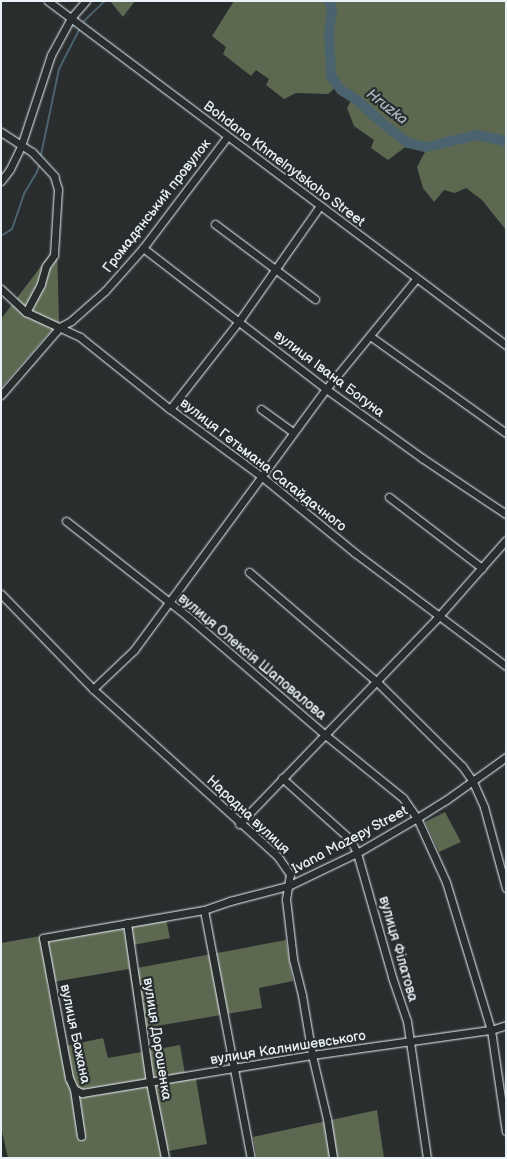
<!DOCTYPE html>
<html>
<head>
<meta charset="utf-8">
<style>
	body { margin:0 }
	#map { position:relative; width:507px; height:1159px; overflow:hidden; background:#2a2d2e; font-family:"Balsamiq Sans",sans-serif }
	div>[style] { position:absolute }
	.green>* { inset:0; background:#5c6850 }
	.stream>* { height:2px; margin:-1px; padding:0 1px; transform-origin:1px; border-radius:1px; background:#4a636e }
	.river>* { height:10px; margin:-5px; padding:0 5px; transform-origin:5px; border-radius:5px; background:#4a636e }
	.roads { filter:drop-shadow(0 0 1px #e8f1f8) drop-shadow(0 0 1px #e8f1f8) }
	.minor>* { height:7px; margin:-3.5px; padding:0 3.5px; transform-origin:3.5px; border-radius:3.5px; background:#2a2d2e }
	span { translate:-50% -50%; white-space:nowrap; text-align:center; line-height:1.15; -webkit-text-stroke:4.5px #2a2d2e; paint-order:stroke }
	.street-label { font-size:14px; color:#e8f1f8 }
	.water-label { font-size:15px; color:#a9b8c1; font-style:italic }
	.frame { position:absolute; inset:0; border:2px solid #e8f1f8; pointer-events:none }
</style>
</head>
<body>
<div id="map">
	<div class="green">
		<i style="clip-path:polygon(110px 1px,135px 1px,123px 17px)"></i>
		<i style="clip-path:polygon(234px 1px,506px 1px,506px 230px,482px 200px,466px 188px,455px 193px,444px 190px,434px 202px,423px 188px,417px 167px,426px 150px,408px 145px,388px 160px,371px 148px,374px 140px,354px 126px,347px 108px,352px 99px,336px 87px,328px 94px,296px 93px,284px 99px,266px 85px,269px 79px,256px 70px,251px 76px,223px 54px,226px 47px,212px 36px)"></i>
		<i style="clip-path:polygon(57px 245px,59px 322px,1px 388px,1px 319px)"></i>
		<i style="clip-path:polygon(445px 812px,461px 842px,439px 852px,425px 822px)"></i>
		<i style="clip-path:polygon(165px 914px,170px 938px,133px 945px,137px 968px,286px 940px,293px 981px,259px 988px,262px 1008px,139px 1029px,129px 969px,47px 983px,61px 1047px,103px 1038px,108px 1058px,180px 1045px,186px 1080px,196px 1079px,207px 1144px,168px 1151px,169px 1158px,8px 1158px,1px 1127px,1px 943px)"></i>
		<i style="clip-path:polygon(377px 1110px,384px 1158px,257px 1158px,253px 1137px)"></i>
	</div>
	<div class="stream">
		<i style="left:84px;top:21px;width:29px;rotate:-44deg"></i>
		<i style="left:41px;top:155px;width:88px;rotate:-78.2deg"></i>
		<i style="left:59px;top:69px;width:44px;rotate:-62.9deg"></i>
		<i style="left:1px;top:236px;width:13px;rotate:-32deg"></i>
		<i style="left:12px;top:229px;width:39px;rotate:-71deg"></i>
		<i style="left:25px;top:192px;width:23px;rotate:-59deg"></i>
		<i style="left:37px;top:172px;width:6px;rotate:-72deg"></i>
	</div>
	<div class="river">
		<i style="left:329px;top:1px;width:9px;rotate:69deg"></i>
		<i style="left:332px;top:9px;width:23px;rotate:97deg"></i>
		<i style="left:329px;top:32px;width:44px;rotate:87.4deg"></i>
		<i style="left:331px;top:76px;width:17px;rotate:54deg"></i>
		<i style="left:341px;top:90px;width:19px;rotate:32deg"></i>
		<i style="left:357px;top:100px;width:38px;rotate:42deg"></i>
		<i style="left:385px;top:125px;width:29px;rotate:38deg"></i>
		<i style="left:408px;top:143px;width:18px;rotate:13deg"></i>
		<i style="left:426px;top:147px;width:52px;rotate:-13.2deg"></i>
		<i style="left:477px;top:135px;width:30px;rotate:12deg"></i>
	</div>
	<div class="roads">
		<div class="minor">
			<i style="left:48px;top:1px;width:573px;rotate:36.91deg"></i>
			<i style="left:1px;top:132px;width:37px;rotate:33deg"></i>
			<i style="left:32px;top:152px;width:33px;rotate:47deg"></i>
			<i style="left:54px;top:176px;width:14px;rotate:73deg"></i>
			<i style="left:58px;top:189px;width:66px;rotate:93.5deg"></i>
			<i style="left:54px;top:255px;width:14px;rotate:126deg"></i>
			<i style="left:46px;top:266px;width:19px;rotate:106deg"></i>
			<i style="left:41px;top:284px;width:32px;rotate:118deg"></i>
			<i style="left:1px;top:181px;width:15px;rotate:-53deg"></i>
			<i style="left:10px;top:169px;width:25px;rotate:-64deg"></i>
			<i style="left:21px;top:146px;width:96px;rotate:-71.8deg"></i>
			<i style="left:51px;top:55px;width:42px;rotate:-61.6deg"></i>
			<i style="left:71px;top:18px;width:23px;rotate:-49deg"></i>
			<i style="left:215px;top:224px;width:125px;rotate:36.9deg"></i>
			<i style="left:143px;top:248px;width:231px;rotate:37.6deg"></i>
			<i style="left:326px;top:389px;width:118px;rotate:35.7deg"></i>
			<i style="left:422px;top:458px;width:101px;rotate:33.7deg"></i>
			<i style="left:1px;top:289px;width:34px;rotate:43deg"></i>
			<i style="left:26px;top:312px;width:60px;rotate:24.8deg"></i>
			<i style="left:80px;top:337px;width:115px;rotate:38.7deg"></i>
			<i style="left:170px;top:409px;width:113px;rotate:36.4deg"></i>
			<i style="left:261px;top:476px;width:122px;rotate:39.3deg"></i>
			<i style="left:355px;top:553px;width:189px;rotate:36.8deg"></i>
			<i style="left:370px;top:336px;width:167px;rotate:35.5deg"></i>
			<i style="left:1px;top:395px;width:90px;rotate:-49.1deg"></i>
			<i style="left:60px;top:327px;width:13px;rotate:-29deg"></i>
			<i style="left:71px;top:321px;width:45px;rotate:-41.4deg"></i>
			<i style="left:105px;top:291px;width:57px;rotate:-48.5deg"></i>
			<i style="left:143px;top:248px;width:139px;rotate:-52.9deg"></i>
			<i style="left:170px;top:409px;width:112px;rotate:-51.9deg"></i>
			<i style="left:239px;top:321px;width:139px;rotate:-54.9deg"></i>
			<i style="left:261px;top:409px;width:39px;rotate:36deg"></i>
			<i style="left:389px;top:497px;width:117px;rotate:37.4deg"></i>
			<i style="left:66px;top:521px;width:154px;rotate:38.1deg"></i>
			<i style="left:187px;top:616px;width:181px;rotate:40.7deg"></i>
			<i style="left:324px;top:734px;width:102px;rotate:39deg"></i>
			<i style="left:403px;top:798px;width:24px;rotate:55deg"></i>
			<i style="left:417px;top:818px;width:70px;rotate:65.6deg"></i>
			<i style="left:446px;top:882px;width:155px;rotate:73.1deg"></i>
			<i style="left:491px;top:1030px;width:102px;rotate:81.6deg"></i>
			<i style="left:249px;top:572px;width:169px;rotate:40.7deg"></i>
			<i style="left:377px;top:682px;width:120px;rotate:44.7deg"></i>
			<i style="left:462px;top:766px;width:19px;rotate:55deg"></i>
			<i style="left:473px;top:782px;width:27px;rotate:66deg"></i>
			<i style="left:484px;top:807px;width:84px;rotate:74.8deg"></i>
			<i style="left:1px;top:594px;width:132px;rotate:45.9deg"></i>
			<i style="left:93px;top:689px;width:250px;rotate:42.2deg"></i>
			<i style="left:278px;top:857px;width:21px;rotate:55deg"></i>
			<i style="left:290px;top:874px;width:25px;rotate:99deg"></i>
			<i style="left:286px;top:899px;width:60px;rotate:83.3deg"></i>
			<i style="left:293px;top:959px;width:37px;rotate:76deg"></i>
			<i style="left:302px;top:995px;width:61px;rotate:80.5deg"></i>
			<i style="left:312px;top:1055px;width:66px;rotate:76.8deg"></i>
			<i style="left:327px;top:1119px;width:39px;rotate:81deg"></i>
			<i style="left:93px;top:689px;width:57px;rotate:-43.6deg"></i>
			<i style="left:134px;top:650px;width:324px;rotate:-53.7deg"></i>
			<i style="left:326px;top:389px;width:142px;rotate:-50.7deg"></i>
			<i style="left:282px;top:778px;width:91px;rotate:41.9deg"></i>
			<i style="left:350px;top:839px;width:16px;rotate:63deg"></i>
			<i style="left:357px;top:853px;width:129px;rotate:74.2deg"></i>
			<i style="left:392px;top:977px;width:46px;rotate:71.2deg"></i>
			<i style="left:407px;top:1021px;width:138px;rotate:81.7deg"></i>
			<i style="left:239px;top:824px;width:289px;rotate:-46.1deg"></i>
			<i style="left:439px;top:616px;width:101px;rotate:-48.6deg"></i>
			<i style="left:204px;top:910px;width:252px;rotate:79.3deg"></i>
			<i style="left:127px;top:923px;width:161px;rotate:81.8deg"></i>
			<i style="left:150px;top:1082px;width:77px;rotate:78.8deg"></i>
			<i style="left:74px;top:1089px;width:9px;rotate:27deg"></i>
			<i style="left:82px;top:1093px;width:233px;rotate:-9.4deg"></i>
			<i style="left:312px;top:1055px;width:181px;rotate:-8deg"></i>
			<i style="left:491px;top:1030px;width:16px;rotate:-18deg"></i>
			<i style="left:81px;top:1136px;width:48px;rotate:-98.5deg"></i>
			<i style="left:74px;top:1089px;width:12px;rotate:-114deg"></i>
			<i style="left:69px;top:1078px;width:142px;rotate:-100.5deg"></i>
			<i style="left:43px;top:938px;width:163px;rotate:-9.9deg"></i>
			<i style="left:204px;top:910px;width:28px;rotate:-19deg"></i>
			<i style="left:230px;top:901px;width:60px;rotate:-14.5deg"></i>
			<i style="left:288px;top:886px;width:76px;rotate:-25.6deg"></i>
			<i style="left:357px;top:853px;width:69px;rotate:-30.3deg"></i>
			<i style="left:417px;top:818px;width:34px;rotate:-32deg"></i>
			<i style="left:446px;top:800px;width:74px;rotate:-35.6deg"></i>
		</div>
	</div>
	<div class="street-label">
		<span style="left:284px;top:164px;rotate:37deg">Bohdana Khmelnytskoho Street</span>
		<span style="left:157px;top:206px;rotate:-52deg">Громадянський провулок</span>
		<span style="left:329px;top:374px;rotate:37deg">вулиця Івана Богуна</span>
		<span style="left:263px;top:465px;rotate:38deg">вулиця Гетьмана Сагайдачного</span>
		<span style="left:252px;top:657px;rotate:40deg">вулиця Олексія Шаповалова</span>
		<span style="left:248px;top:815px;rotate:43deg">Народна вулиця</span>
		<span style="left:350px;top:840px;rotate:-28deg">Ivana Mazepy Street</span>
		<span style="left:398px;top:949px;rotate:74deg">вулиця Філатова</span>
		<span style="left:75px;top:1034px;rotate:78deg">вулиця Бажана</span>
		<span style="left:157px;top:1039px;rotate:81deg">вулиця Дорошенка</span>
		<span style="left:288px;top:1048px;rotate:-9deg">вулиця Калнишевського</span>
	</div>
	<div class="water-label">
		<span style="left:387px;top:107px;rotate:38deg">Hruzka</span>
	</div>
	<div class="frame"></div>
</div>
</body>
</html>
